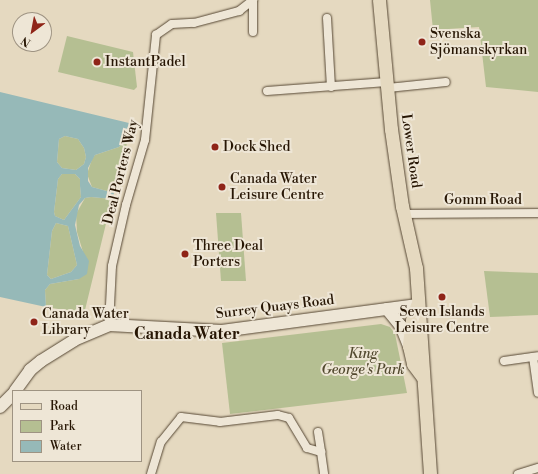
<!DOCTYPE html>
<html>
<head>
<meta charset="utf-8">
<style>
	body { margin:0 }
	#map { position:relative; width:538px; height:474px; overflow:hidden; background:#e5d9c0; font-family:"Libre Bodoni",serif }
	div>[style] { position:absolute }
	.green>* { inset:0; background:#b5bf92 }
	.water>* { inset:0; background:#96b9b8 }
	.roads { filter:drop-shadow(0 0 1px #564733) drop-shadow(0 0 1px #564733) }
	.street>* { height:8px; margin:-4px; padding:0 4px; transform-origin:4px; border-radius:4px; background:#eee6d6 }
	.secondary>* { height:12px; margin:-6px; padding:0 6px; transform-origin:6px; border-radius:6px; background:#eee6d6 }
	.primary>* { height:13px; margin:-6.5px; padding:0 6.5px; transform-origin:6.5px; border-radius:6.5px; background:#e5d9c0 }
	.dots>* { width:11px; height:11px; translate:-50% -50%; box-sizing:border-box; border:2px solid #eee6d6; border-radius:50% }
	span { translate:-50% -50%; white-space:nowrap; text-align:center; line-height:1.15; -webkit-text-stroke:4px #eee6d6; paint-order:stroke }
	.poi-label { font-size:14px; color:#271604 }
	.left { translate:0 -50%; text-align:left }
	.street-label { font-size:14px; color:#271604 }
	.park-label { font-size:14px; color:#52492f; font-style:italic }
	.quarter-label { font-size:16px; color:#271604; font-weight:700 }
	.legend { position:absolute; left:12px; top:390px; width:130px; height:72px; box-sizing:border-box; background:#eee6d6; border:1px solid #9e9382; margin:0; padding:5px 7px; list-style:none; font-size:12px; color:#271604 }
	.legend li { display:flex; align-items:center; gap:8px; height:20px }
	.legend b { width:20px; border:1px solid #9e9382 }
	.north { position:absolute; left:12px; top:12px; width:40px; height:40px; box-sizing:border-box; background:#eee6d6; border:1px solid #9e9382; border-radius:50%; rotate:212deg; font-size:11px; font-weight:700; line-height:16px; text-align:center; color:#271604 }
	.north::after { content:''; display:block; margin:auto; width:14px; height:18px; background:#8f2418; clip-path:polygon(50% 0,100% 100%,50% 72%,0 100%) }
</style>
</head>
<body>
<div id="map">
	<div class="green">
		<i style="clip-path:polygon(430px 0,538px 0,538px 92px,486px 87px,479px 27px,433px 30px)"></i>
		<i style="clip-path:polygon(67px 36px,133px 52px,137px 87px,134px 90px,58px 72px)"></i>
		<i style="clip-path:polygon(129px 123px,132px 124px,114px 193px,92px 187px,87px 174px,92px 159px,95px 155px,119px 147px,125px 139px)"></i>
		<i style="clip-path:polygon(65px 136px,78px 139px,84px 148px,86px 157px,84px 164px,76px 170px,62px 168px,57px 162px,59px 139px)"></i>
		<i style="clip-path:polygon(62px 174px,75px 174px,80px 179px,80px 186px,81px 197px,64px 220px,55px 216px,54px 212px,58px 179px)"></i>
		<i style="clip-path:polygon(91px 197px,112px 199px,85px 310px,83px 313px,46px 307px,45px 290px,50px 284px,79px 279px,83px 252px,77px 232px,76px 214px,85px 198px)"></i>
		<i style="clip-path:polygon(216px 213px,241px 213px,246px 281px,221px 281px)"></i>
		<i style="clip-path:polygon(56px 223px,68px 226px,77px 265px,71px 272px,51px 279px,47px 275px,52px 231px)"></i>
		<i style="clip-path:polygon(484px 271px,538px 273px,538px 315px,490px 317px)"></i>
		<i style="clip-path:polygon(381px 324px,390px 327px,395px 334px,407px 393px,230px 414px,222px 343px)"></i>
	</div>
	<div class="water">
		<i style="clip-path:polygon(evenodd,0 92px,129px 123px,125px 139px,119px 147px,95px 155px,88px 168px,88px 181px,92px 187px,114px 193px,112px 199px,91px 197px,85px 198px,79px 205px,75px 225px,80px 246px,89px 261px,87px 274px,79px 279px,50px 284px,45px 290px,46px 307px,0 297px,0 92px,65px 136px,78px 139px,84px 148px,86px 157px,84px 164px,76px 170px,62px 168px,57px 162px,59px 139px,65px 136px,0 92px,62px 174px,75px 174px,80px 179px,80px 186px,81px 197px,64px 220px,55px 216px,54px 212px,58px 179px,62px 174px,0 92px,56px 223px,68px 226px,77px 265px,71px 272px,51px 279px,47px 275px,52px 231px,56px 223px)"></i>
	</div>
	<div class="roads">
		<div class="street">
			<i style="left:327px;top:18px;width:69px;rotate:86.7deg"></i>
			<i style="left:253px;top:32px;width:30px;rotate:-90deg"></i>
			<i style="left:388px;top:88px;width:58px;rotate:-5.9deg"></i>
			<i style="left:267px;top:91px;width:120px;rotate:-4.3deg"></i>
			<i style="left:404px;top:214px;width:134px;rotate:-0.4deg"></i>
			<i style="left:109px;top:325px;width:59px;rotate:-87.1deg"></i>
			<i style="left:112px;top:266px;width:63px;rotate:-77.1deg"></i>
			<i style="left:126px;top:205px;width:68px;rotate:-73.7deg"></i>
			<i style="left:145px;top:140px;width:106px;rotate:-84deg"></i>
			<i style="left:156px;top:35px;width:19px;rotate:-35deg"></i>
			<i style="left:172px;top:24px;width:22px;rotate:-3deg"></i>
			<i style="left:194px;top:23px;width:47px;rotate:-14.9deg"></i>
			<i style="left:239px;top:11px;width:18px;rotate:-38deg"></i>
			<i style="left:533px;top:357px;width:36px;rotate:82deg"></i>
			<i style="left:504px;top:361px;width:34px;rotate:-8deg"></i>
			<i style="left:318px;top:432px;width:20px;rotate:81deg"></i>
			<i style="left:151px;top:474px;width:34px;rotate:-73deg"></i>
			<i style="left:161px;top:442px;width:32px;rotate:-51deg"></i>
			<i style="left:181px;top:417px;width:39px;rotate:7deg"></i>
			<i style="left:220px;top:422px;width:58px;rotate:-6.9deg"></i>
			<i style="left:278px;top:415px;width:11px;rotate:15deg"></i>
			<i style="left:289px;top:418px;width:35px;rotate:59deg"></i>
			<i style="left:307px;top:448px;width:15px;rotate:16deg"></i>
			<i style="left:321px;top:452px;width:22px;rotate:82deg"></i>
			<i style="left:518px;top:474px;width:21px;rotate:-17deg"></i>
		</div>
		<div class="secondary">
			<i style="left:387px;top:309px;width:22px;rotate:51deg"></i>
			<i style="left:401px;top:326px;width:22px;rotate:68deg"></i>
			<i style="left:15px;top:391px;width:26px;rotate:-54deg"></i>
			<i style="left:30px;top:370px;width:14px;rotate:-39deg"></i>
			<i style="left:41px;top:361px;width:39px;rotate:-32deg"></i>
			<i style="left:74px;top:340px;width:38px;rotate:-23deg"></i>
			<i style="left:109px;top:325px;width:113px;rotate:3deg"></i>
			<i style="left:222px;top:331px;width:197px;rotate:-7.6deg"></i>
			<i style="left:0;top:407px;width:18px;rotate:-45deg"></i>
		</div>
		<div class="primary">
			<i style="left:379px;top:0;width:130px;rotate:84.7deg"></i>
			<i style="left:391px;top:129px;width:78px;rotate:81.9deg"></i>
			<i style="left:402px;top:206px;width:64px;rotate:77.3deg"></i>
			<i style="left:416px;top:268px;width:206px;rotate:86.1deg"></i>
			<i style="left:417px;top:305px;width:16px;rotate:108deg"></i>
			<i style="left:412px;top:320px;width:26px;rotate:97deg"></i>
			<i style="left:409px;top:346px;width:18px;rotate:77deg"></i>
			<i style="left:413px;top:364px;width:15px;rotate:53deg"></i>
		</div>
	</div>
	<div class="dots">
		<i style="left:422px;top:42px;background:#8f2418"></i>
		<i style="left:97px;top:62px;background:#8f2418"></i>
		<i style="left:215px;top:147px;background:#8f2418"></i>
		<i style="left:222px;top:187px;background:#8f2418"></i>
		<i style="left:185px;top:254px;background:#8f2418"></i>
		<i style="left:442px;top:297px;background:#8f2418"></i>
		<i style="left:34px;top:322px;background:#8f2418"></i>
	</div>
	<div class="poi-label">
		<span class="left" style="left:430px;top:42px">Svenska<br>Sjömanskyrkan</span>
		<span class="left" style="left:105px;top:62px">InstantPadel</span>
		<span class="left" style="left:223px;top:147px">Dock Shed</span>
		<span class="left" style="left:230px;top:187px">Canada Water<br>Leisure Centre</span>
		<span class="left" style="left:193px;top:254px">Three Deal<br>Porters</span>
		<span style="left:442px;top:320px">Seven Islands<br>Leisure Centre</span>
		<span class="left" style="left:42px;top:322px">Canada Water<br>Library</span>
	</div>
	<div class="street-label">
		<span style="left:411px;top:151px;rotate:82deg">Lower Road</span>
		<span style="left:121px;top:172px;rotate:-76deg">Deal Porters Way</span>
		<span style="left:483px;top:200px">Gomm Road</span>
		<span style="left:275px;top:307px;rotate:-7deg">Surrey Quays Road</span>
	</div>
	<div class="park-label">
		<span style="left:363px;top:362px">King<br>George's Park</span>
	</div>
	<div class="quarter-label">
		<span style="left:187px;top:334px">Canada Water</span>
	</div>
	<ul class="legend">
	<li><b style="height:5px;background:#e5d9c0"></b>Road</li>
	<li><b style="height:11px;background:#b5bf92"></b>Park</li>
	<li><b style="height:11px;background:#96b9b8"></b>Water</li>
	</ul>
	<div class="north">N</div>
</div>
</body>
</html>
